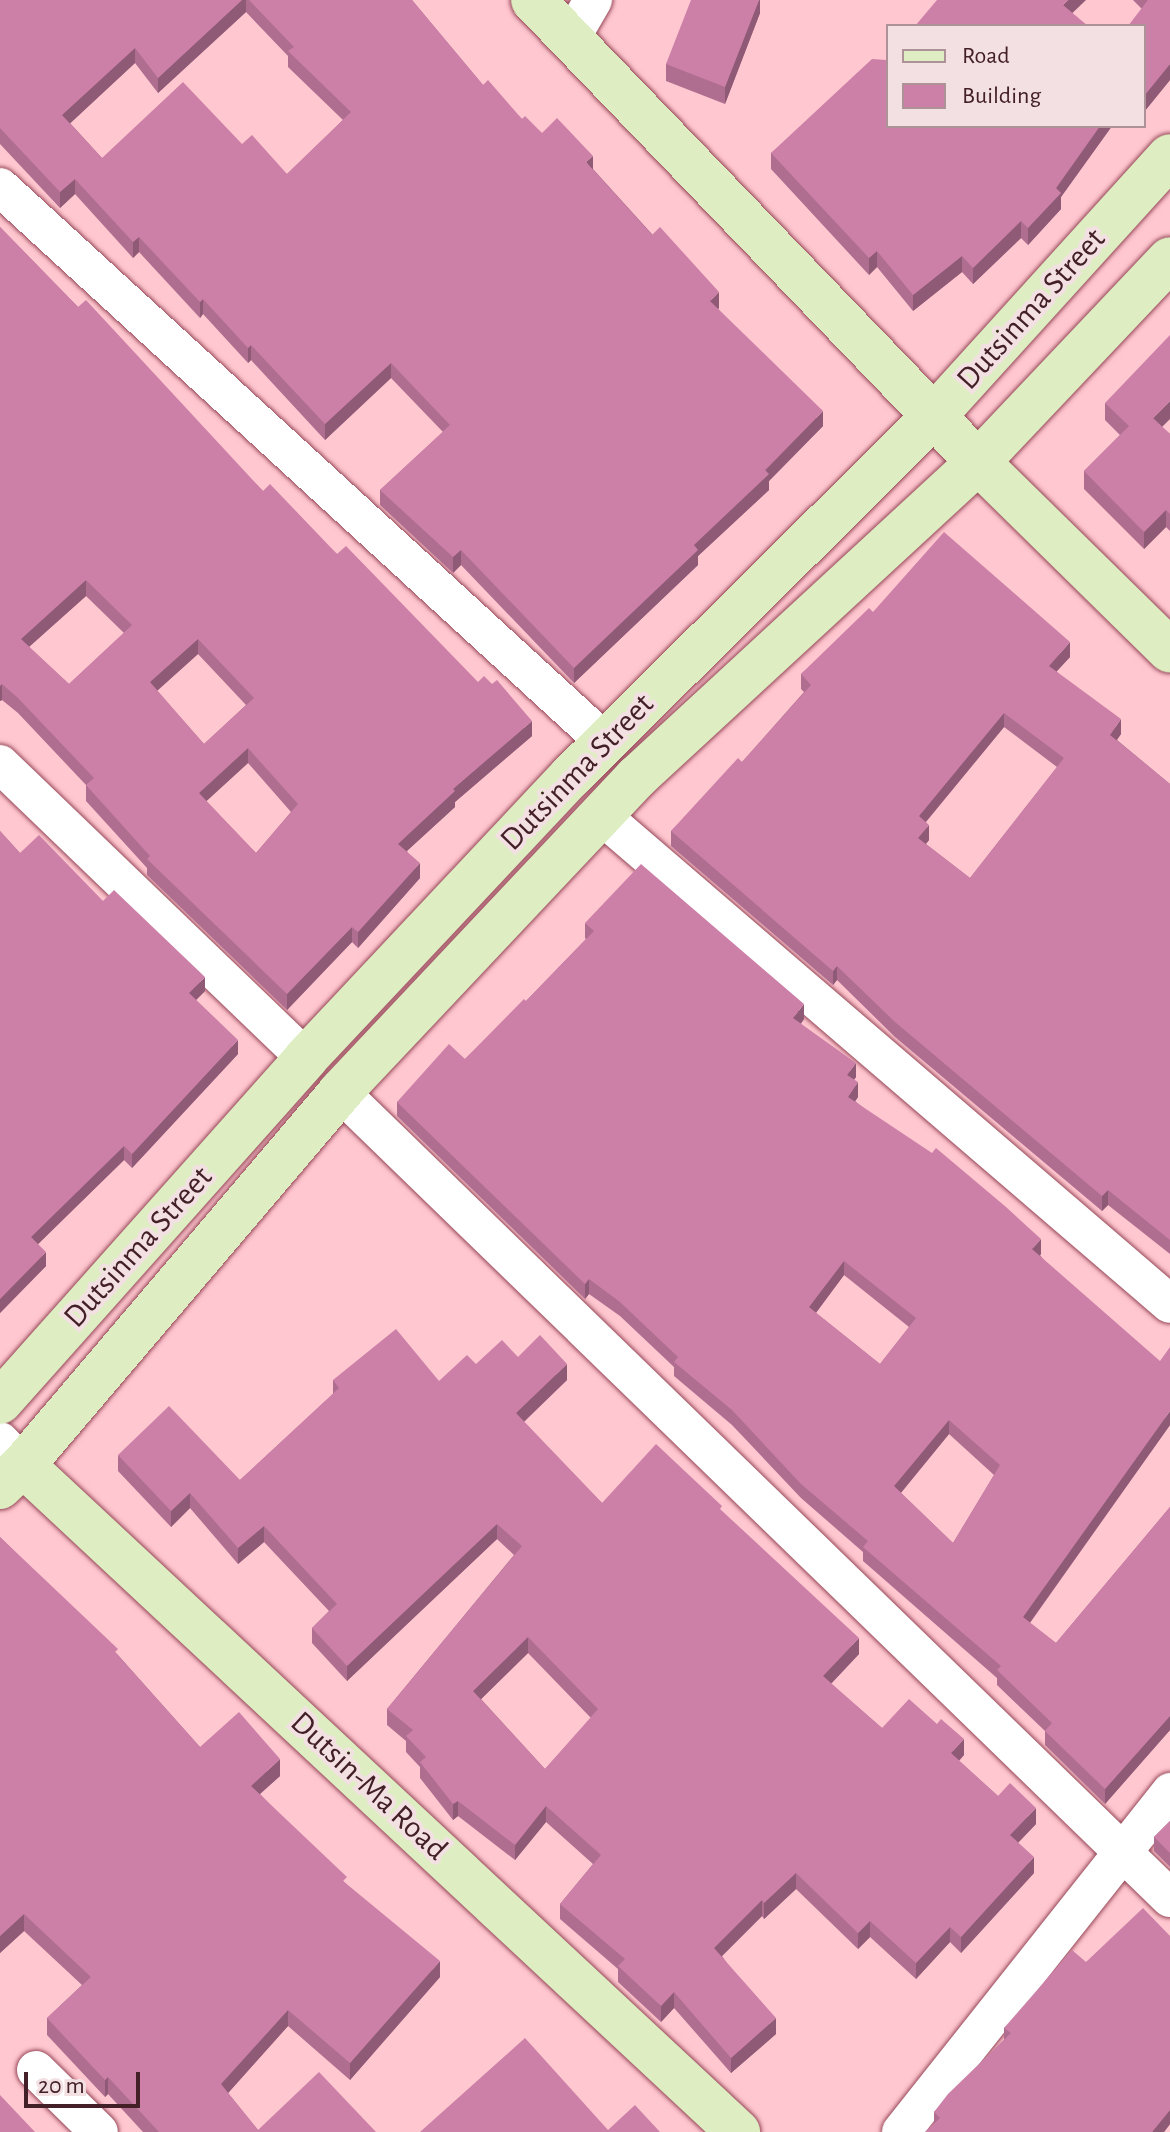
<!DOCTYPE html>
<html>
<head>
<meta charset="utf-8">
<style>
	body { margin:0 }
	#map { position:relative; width:1170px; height:2132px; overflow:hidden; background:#ffc7d0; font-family:"Alegreya Sans",sans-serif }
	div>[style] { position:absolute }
	.roads { filter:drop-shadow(0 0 2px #954657) drop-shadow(0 0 2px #954657) }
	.street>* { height:38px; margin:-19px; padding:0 19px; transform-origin:19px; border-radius:19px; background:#fff }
	.secondary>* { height:44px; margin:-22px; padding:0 22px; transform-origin:22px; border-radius:22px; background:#deeec2 }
	.wall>* { inset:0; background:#af6e90 }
	.shaded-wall>* { inset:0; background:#8f5a75 }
	.building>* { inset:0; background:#cc80a7 }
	span { translate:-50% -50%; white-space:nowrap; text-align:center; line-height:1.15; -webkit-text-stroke:8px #f3e0e3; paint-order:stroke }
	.street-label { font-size:32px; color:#432027 }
	.legend { position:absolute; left:886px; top:24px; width:260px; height:104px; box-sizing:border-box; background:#f3e0e3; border:2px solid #ad9398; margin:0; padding:10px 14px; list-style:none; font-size:24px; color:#432027 }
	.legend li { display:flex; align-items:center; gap:16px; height:40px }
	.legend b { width:40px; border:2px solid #ad9398 }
	.scale { position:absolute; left:24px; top:2072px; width:116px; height:36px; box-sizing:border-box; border:4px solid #432027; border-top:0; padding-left:10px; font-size:24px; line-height:28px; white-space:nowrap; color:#432027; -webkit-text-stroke:6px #f3e0e3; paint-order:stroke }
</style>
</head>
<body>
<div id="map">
	<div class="roads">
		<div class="street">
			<i style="left:571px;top:38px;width:44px;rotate:-59.9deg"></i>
			<i style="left:0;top:187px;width:820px;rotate:42.53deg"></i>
			<i style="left:0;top:764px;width:424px;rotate:43.9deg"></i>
			<i style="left:603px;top:817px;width:747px;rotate:40.66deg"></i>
			<i style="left:340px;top:1092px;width:1157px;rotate:44.16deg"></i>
			<i style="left:0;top:1441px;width:33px;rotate:46deg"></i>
			<i style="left:36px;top:2070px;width:88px;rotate:44.5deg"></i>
			<i style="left:901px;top:2132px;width:434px;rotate:-51.6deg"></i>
		</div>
		<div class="secondary">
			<i style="left:533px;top:0;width:641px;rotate:46.07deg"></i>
			<i style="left:978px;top:462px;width:269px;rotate:44.5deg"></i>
			<i style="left:0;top:1402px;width:460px;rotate:-48.3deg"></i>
			<i style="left:306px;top:1058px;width:387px;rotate:-46.8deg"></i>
			<i style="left:571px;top:776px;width:514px;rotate:-44.76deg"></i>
			<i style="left:936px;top:414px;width:348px;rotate:-47.8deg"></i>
			<i style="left:23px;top:1465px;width:978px;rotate:43.01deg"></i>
			<i style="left:0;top:1487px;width:32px;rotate:-44deg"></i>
			<i style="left:23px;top:1465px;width:490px;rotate:-49.6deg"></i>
			<i style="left:340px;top:1092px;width:433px;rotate:-46.7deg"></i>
			<i style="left:637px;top:777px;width:464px;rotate:-42.7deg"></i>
			<i style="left:978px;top:462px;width:279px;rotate:-46.6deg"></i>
		</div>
	</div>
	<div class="wall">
		<i style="clip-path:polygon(evenodd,0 0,412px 0,483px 85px,522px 119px,593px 169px,719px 308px,718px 309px,823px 426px,769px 481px,769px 490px,698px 556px,698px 565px,574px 683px,461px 565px,453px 573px,380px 505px,380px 490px,443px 432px,391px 378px,325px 440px,251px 360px,248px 363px,203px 314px,200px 318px,139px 252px,133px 258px,75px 194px,60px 208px,0 144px,0 0,246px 12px,288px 56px,288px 67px,343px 120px,287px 174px,242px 144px,102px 158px,70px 123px,135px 63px,158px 93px,246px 12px)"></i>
		<i style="clip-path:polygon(760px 0,760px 13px,725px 104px,666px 81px,666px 64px)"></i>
		<i style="clip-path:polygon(1133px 0,1170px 0,1170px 80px,1144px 112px,1142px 9px)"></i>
		<i style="clip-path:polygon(886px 60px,888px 126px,1112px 126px,1061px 197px,1061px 209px,1028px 245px,1021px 238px,973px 284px,962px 272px,913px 311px,877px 267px,869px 275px,771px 169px,771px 153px)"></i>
		<i style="clip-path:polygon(evenodd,0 227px,78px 307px,263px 491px,337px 554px,532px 736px,455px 802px,455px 807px,407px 851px,420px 878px,358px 948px,352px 942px,287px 1010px,147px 875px,147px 868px,86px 801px,86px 785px,18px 713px,2px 700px,0 701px,0 227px,86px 596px,124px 633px,69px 684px,29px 647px,86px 596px,0 227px,198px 654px,246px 705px,204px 744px,157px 691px,198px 654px,0 227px,248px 763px,291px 812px,256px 853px,206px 801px,248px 763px)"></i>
		<i style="clip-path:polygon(1105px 403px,1162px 427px,1170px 434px,1170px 531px,1166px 527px,1144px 549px,1084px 489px,1084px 471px,1120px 435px,1105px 420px)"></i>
		<i style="clip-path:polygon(evenodd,873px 612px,1070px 657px,1056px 671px,1121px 734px,1117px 740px,1170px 784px,1170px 1254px,1108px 1205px,1102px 1211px,895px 1037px,837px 980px,833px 985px,671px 846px,671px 831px,742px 762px,804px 692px,801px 689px,801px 674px,873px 612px,1004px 727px,1057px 767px,970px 878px,926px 844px,929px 840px,926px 822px,1004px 727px)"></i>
		<i style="clip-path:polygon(0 831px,20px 853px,103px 901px,205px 991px,196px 1000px,238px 1054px,132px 1168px,124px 1160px,38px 1244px,46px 1266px,0 1313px)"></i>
		<i style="clip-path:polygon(evenodd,585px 923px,804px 1019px,801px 1024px,856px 1077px,854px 1080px,858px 1097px,855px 1101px,1041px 1254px,1040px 1255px,1170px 1425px,1030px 1623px,1056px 1643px,1170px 1507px,1170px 1730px,1105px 1804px,1045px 1745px,1045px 1731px,997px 1685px,997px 1678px,863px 1561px,863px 1552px,801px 1498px,732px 1425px,674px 1376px,674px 1367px,620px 1316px,589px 1294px,585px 1299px,397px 1116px,397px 1102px,465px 1059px,526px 1001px,586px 939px,585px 938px,585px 923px,844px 1275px,909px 1327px,880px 1364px,816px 1313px,844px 1275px,585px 923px,949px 1434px,994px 1475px,953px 1543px,901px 1493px,949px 1434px)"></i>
		<i style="clip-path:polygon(evenodd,518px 1357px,567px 1380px,524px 1422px,602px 1503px,722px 1512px,859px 1654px,831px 1684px,882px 1728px,964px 1755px,959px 1761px,998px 1796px,1036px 1824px,1018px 1843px,1034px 1873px,961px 1953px,950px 1942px,916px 1979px,870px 1937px,858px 1949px,796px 1889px,764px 1919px,762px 1916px,722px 1956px,776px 2034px,731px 2073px,674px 2008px,661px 2022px,618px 1982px,618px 1969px,560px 1919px,560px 1904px,593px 1864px,546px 1822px,515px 1860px,458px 1816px,453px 1820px,420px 1778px,420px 1767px,406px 1752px,406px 1741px,387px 1725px,387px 1709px,514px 1555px,497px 1539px,347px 1681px,312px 1643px,312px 1628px,329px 1611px,264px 1542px,238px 1564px,190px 1508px,171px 1527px,118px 1471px,118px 1455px,240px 1480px,333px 1394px,333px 1380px,439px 1381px,476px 1364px,518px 1357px,528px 1653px,591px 1718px,545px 1769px,481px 1699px,528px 1653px)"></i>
		<i style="clip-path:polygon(0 1537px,118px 1655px,200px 1747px,280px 1776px,260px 1794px,347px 1885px,440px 1977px,350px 2080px,288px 2026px,228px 2093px,258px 2130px,376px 2132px,143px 2132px,108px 2094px,105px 2097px,47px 2035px,47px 2018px,82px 1985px,24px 1931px,0 1953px)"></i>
		<i style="clip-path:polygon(1170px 1821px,1170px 1867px,1154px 1851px,1154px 1837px)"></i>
		<i style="clip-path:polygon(1170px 1936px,1170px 2124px,1164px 2132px,934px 2123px,934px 2112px,1004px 2040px,1004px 2028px,1086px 1962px)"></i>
	</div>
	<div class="shaded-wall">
		<i style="clip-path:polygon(242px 0,246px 0,246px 12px,158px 93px,158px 78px)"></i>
		<i style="clip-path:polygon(759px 0,760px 0,760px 13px,725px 104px,725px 87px)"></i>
		<i style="clip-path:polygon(1068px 0,1086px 0,1063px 22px,1063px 5px)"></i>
		<i style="clip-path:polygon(135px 48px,135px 63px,62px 131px,62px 115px)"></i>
		<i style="clip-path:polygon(1170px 64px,1170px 80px,1144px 112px,1144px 96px)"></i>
		<i style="clip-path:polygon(1100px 126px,1112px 126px,1061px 197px,1061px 209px,1028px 245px,1028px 228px)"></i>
		<i style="clip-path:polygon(593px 156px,593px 171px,586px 162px)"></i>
		<i style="clip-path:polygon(75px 179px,75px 194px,60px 208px,60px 192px)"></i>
		<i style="clip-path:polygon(1021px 221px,1021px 238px,973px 284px,973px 268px)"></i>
		<i style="clip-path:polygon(139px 237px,139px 252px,133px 258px,133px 242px)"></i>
		<i style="clip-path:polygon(877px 251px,877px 267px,869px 275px,869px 258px)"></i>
		<i style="clip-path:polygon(962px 256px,962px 272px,913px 311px,913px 295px)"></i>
		<i style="clip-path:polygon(719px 292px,719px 308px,710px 316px,710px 301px)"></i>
		<i style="clip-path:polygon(203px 299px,203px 314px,200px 318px,200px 302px)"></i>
		<i style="clip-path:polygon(251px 345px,251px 360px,248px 363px,248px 348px)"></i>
		<i style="clip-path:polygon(391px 363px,391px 378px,325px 440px,325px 424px)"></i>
		<i style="clip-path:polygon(1170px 401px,1170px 419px,1153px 436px,1153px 418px)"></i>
		<i style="clip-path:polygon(823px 411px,823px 426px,769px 481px,769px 490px,698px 556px,698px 565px,574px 683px,574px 668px)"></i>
		<i style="clip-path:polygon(1166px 510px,1166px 527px,1144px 549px,1144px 532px)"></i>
		<i style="clip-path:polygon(461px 550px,461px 565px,453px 573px,453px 557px)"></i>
		<i style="clip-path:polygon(86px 580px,86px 596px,21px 654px,21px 639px)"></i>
		<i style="clip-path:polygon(198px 639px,198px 654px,150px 697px,150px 682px)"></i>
		<i style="clip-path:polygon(1070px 642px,1070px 657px,1049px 680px,1049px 666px)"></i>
		<i style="clip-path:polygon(2px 684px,2px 700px,0 701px,0 686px)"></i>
		<i style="clip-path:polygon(1004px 713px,1004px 727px,919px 830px,919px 816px)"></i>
		<i style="clip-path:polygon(1121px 719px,1121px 734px,1110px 749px,1110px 735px)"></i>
		<i style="clip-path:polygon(532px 721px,532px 736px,455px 802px,455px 807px,398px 859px,398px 844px,453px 789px)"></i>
		<i style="clip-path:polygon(248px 748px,248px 763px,199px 808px,199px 793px)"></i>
		<i style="clip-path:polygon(929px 825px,929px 840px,918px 853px,918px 838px)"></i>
		<i style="clip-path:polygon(420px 863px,420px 878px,358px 948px,358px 932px)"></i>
		<i style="clip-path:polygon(352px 927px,352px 942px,287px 1010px,287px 994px)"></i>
		<i style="clip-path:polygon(837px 966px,837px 980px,833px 985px,833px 971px)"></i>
		<i style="clip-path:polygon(205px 977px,205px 991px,189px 1007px,189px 993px)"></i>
		<i style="clip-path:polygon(804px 1004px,804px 1019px,793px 1033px,793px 1018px)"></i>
		<i style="clip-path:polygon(238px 1040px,238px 1054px,132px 1168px,132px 1154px)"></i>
		<i style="clip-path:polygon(856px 1063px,856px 1077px,847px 1089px,847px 1075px)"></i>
		<i style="clip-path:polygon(858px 1082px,858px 1097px,848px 1112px,848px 1097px)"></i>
		<i style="clip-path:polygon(124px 1146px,124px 1160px,31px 1251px,31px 1237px)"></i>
		<i style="clip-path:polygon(1108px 1190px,1108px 1205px,1102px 1211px,1102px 1196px)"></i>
		<i style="clip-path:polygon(1041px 1239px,1041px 1254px,1032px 1264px,1032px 1249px)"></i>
		<i style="clip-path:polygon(46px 1252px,46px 1266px,0 1313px,0 1299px)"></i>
		<i style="clip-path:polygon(844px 1261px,844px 1275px,809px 1322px,809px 1307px)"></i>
		<i style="clip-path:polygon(589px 1279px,589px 1294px,585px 1299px,585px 1284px)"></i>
		<i style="clip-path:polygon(567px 1364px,567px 1380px,516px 1429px,516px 1413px)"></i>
		<i style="clip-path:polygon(1170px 1411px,1170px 1425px,1023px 1632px,1023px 1617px)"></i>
		<i style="clip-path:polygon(949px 1420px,949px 1434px,894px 1501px,894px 1486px)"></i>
		<i style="clip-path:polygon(190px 1493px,190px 1508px,171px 1527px,171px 1511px)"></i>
		<i style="clip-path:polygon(497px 1524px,497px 1539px,347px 1681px,347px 1666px)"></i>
		<i style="clip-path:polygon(264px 1526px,264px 1542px,238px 1564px,238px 1548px)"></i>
		<i style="clip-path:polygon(528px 1637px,528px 1653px,473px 1707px,473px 1691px)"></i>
		<i style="clip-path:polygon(859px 1638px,859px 1654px,823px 1692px,823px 1676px)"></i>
		<i style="clip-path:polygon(1170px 1716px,1170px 1730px,1105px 1804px,1105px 1789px)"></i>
		<i style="clip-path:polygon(964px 1739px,964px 1755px,951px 1769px,951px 1753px)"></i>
		<i style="clip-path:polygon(280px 1759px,280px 1776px,251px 1802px,251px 1786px)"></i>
		<i style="clip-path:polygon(458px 1801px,458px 1816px,453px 1820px,453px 1804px)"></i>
		<i style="clip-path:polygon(546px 1806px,546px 1822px,515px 1860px,515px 1845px)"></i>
		<i style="clip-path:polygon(1036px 1808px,1036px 1824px,1010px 1851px,1010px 1835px)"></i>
		<i style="clip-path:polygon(1034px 1857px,1034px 1873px,961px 1953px,961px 1937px)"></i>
		<i style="clip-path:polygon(796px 1873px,796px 1889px,764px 1919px,764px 1903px)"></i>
		<i style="clip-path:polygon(762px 1900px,762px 1916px,714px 1964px,714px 1948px)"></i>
		<i style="clip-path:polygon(24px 1914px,24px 1931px,0 1953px,0 1936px)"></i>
		<i style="clip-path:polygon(870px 1921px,870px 1937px,858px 1949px,858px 1933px)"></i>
		<i style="clip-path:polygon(950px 1927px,950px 1942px,916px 1979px,916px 1963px)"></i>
		<i style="clip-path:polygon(440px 1961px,440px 1977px,350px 2080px,350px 2063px)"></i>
		<i style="clip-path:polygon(674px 1992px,674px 2008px,661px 2022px,661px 2006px)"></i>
		<i style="clip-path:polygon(288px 2010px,288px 2026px,221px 2101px,221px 2084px)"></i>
		<i style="clip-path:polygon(776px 2018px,776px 2034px,731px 2073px,731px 2058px)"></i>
		<i style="clip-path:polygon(108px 2077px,108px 2094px,105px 2097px,105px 2080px)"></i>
		<i style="clip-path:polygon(1170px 2110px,1170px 2124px,1164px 2132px,1152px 2132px)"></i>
	</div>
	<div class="building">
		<i style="clip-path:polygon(0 0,242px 0,158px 78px,135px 48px,62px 115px,102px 158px,183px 82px,242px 144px,252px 135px,287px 174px,351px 112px,288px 51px,294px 47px,249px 0,412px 0,483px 85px,488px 80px,522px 119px,525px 116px,542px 133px,557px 118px,593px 156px,586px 162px,652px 235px,660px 227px,719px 292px,710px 301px,823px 411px,765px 470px,769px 474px,694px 545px,698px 550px,574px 668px,461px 550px,453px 557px,380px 490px,450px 425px,391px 363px,325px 424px,251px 345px,248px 348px,203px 299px,200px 302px,139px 237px,133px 242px,75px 179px,60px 192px,0 128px)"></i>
		<i style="clip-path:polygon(691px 0,759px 0,725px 87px,666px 64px)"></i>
		<i style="clip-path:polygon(937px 0,1068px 0,1063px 5px,1088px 26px,915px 26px)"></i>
		<i style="clip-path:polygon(1148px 0,1170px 0,1170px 64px,1144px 96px,1144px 26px,1128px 26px)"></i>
		<i style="clip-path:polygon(888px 57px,888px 126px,1100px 126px,1056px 188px,1061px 193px,1028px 228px,1021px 221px,973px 268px,962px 256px,913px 295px,877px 251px,869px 258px,771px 153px,872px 59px,886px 60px)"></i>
		<i style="clip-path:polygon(evenodd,0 227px,78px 307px,86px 300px,263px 491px,270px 484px,337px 554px,346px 546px,478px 682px,484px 676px,492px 684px,497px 680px,532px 721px,453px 789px,455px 791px,398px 844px,420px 863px,358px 932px,352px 927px,287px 994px,147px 859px,150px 856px,86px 785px,94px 778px,18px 698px,2px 684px,0 686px,0 227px,86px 580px,132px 625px,69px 684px,21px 639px,86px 580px,0 227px,198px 639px,254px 698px,204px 744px,150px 682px,198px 639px,0 227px,248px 748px,298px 804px,256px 853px,199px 793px,248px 748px)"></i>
		<i style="clip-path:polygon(1170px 335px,1170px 401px,1153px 418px,1170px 434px,1170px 514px,1166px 510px,1144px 532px,1084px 471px,1129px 426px,1105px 403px)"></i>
		<i style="clip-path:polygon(evenodd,944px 532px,1070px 642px,1049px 666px,1121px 719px,1110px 735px,1170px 784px,1170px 1240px,1108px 1190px,1102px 1196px,895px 1022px,837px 966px,833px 971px,671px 831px,738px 758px,742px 762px,811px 685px,801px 674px,869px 608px,873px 612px,944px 532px,1004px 713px,1064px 758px,970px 878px,918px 838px,929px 825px,919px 816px,1004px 713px)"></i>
		<i style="clip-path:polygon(0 831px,20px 853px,39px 835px,103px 901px,114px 890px,205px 977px,189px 993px,238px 1040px,132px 1154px,124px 1146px,31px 1237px,46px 1252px,0 1299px)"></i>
		<i style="clip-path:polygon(evenodd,641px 864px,804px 1004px,793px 1018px,856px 1063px,847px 1075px,858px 1082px,848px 1097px,932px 1153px,936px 1148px,1006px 1207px,1041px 1239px,1032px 1249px,1160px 1361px,1170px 1347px,1170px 1411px,1023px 1617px,1056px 1643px,1170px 1507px,1170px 1716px,1105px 1789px,1045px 1731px,1052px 1723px,997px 1670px,1001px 1666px,863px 1547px,868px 1541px,801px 1484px,732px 1410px,674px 1362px,678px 1357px,620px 1302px,589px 1279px,585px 1284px,397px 1102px,449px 1044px,465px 1059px,524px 999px,526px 1001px,594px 931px,585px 923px,641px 864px,844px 1261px,916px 1318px,880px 1364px,809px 1307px,844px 1261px,641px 864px,949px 1420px,1000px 1465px,953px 1543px,894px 1486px,949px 1420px)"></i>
		<i style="clip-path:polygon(evenodd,396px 1329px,439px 1381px,467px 1355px,476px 1364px,502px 1340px,518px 1357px,540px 1335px,567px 1364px,516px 1413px,602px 1503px,656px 1444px,722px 1506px,720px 1509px,859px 1638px,823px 1676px,882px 1728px,909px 1699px,937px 1724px,941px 1719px,964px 1739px,951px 1753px,998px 1796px,1010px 1783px,1036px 1808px,1010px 1835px,1034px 1857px,961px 1937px,950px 1927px,916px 1963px,870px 1921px,858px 1933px,796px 1873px,764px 1903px,762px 1900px,714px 1948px,776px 2018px,731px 2058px,674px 1992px,661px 2006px,618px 1966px,625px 1959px,560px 1904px,601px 1855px,546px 1806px,515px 1845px,458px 1801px,453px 1804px,420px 1762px,426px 1757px,406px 1736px,413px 1730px,387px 1709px,522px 1546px,497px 1524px,347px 1666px,312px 1628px,337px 1604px,264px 1526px,238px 1548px,190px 1493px,171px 1511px,118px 1455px,169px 1406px,240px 1480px,339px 1388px,333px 1380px,396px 1329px,528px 1637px,598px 1709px,545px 1769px,473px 1691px,528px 1637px)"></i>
		<i style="clip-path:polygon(0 1537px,118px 1649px,115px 1652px,200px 1747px,239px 1712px,280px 1759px,251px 1786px,347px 1877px,343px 1881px,440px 1961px,350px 2063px,288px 2010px,221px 2084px,258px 2130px,319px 2072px,376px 2132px,159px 2132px,108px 2077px,105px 2080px,47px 2018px,91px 1977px,24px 1914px,0 1936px)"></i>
		<i style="clip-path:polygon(1170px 1821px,1170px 1853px,1154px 1837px)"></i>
		<i style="clip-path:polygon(1143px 1908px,1170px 1936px,1170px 2110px,1152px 2132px,925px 2132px,940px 2118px,934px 2112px,948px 2094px,1011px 2033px,1004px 2028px,1072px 1950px,1086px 1962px)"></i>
		<i style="clip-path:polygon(525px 2038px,608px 2130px,635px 2105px,660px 2132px,420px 2132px)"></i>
		<i style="clip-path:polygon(0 2095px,35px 2132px,0 2132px)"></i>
	</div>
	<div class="street-label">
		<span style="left:1031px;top:309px;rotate:-48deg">Dutsinma Street</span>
		<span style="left:577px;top:772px;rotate:-46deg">Dutsinma Street</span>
		<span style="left:138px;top:1247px;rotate:-48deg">Dutsinma Street</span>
		<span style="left:369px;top:1786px;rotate:43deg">Dutsin-Ma Road</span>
	</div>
	<ul class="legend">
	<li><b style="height:10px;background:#deeec2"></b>Road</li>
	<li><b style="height:22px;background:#cc80a7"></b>Building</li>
	</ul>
	<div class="scale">20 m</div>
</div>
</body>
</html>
